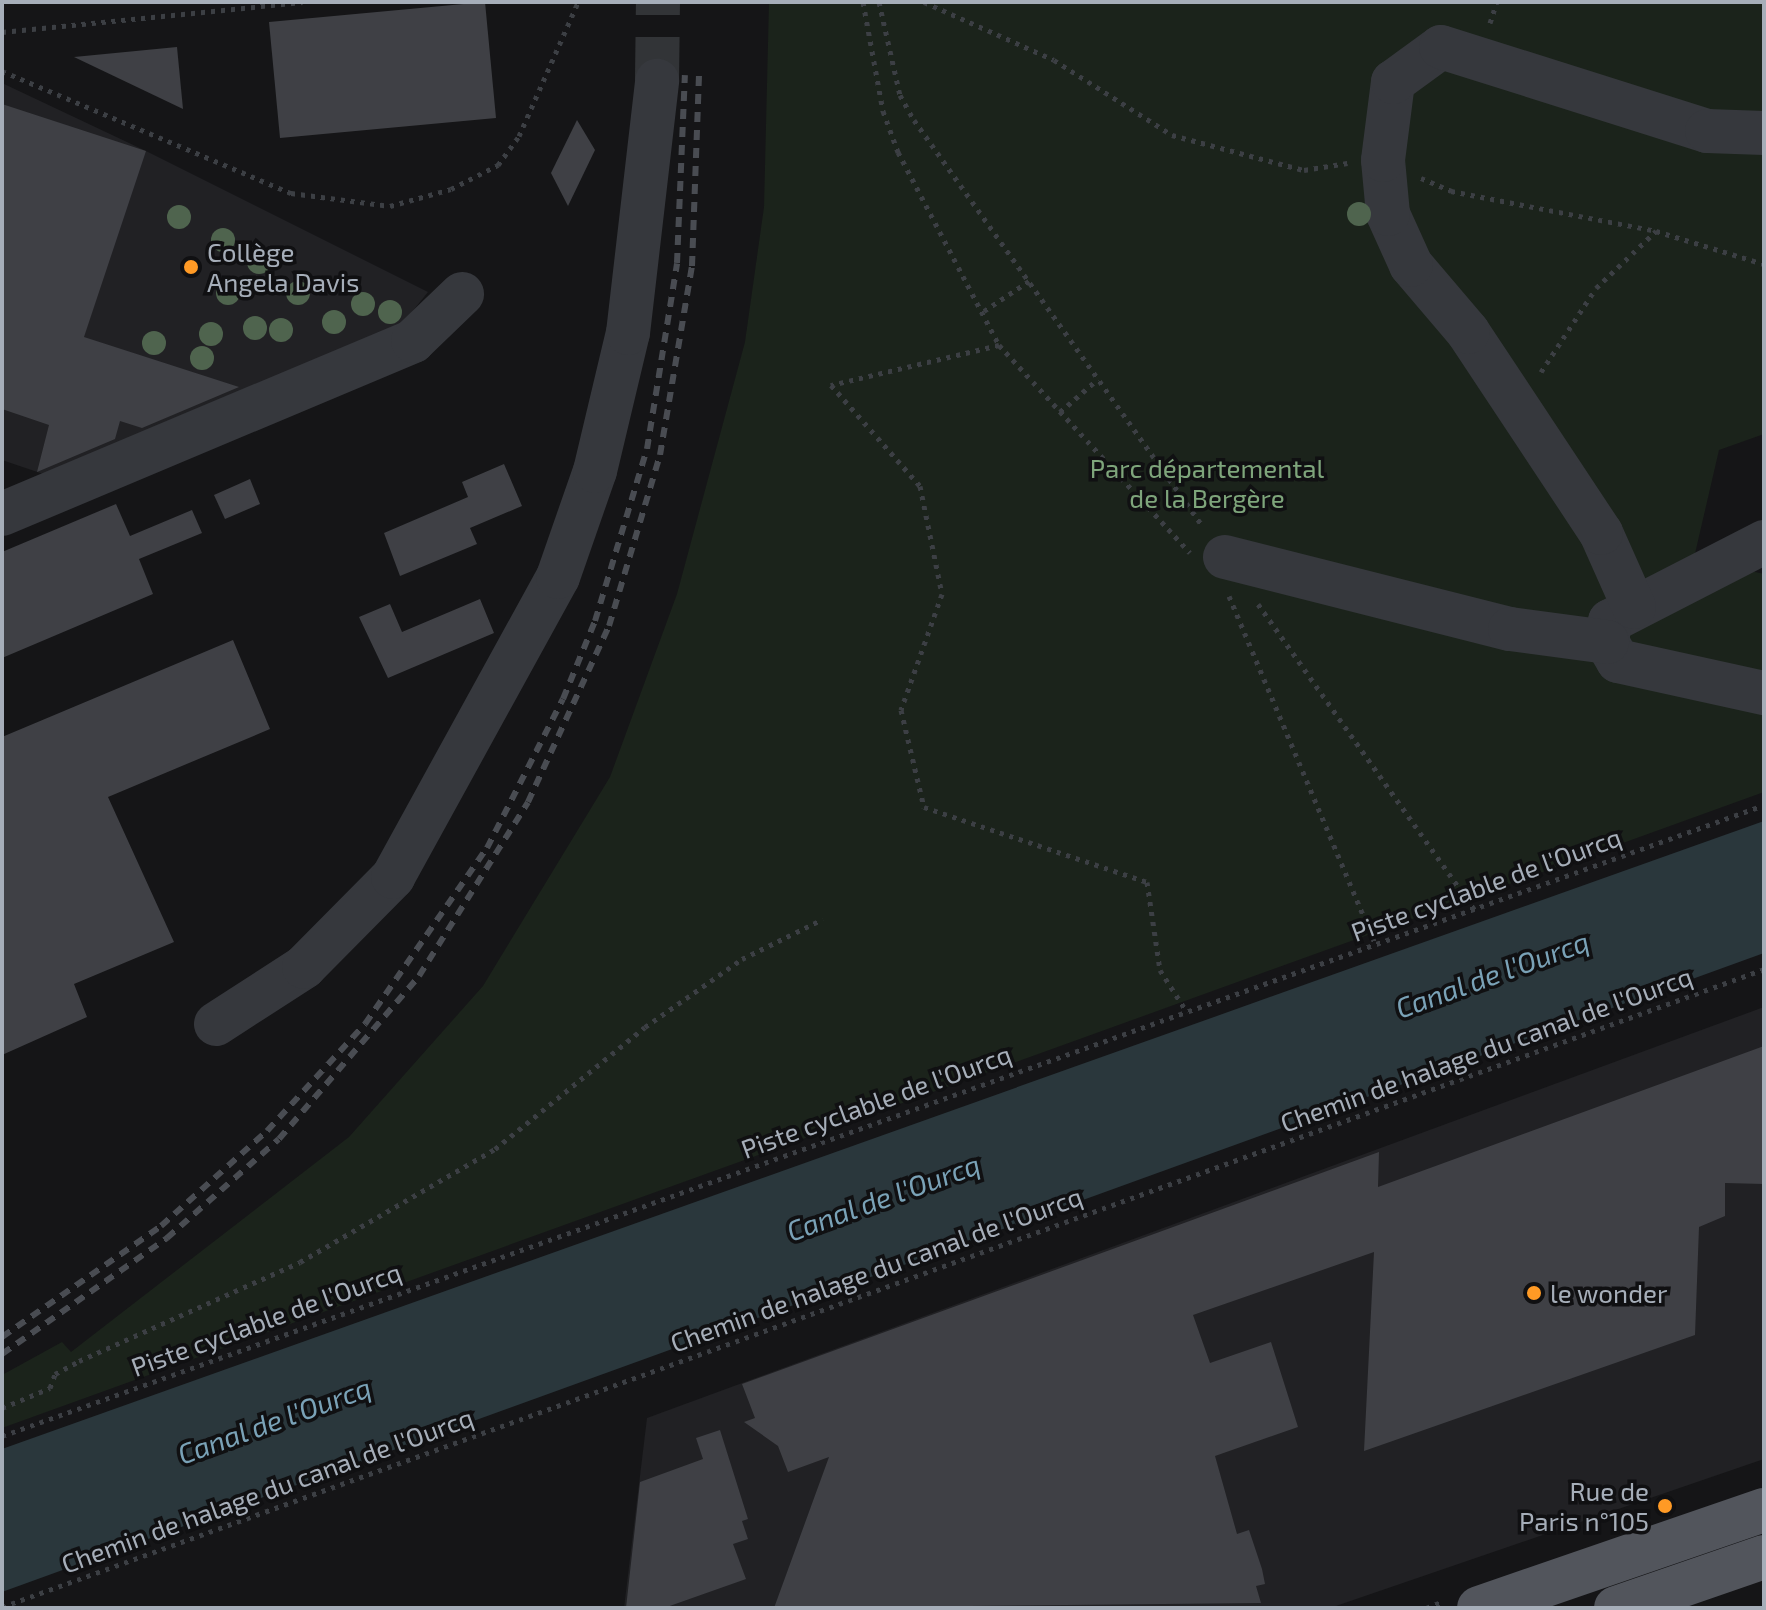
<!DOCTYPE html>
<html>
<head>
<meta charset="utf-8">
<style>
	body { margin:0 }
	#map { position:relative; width:1766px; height:1610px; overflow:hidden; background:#151517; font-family:"Exo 2",sans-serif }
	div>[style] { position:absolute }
	.built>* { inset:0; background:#212124 }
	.green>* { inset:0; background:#1b231b }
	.water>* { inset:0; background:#2a373c }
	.building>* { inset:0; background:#3f4045 }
	.minor-tunnel>* { height:44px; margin-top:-22px; transform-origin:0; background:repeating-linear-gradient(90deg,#323437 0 44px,transparent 0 66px) }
	.path>* { height:5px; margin-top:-2.5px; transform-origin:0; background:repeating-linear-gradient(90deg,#3c3f44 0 4px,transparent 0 10px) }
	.minor>* { height:44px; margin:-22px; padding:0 22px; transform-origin:22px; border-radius:22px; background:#36383d }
	.major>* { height:44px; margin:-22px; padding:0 22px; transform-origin:22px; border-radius:22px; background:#52555c }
	.rail>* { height:6px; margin-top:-3px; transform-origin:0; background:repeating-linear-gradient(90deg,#494c52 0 10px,transparent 0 18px) }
	.trees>* { width:24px; height:24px; margin:-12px; border-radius:50%; background:#4f644e }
	.dots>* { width:22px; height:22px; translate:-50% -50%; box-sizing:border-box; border:4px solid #101012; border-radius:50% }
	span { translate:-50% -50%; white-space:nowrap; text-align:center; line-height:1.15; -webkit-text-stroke:7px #101012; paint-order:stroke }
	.poi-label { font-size:26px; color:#a6aeb9 }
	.left { translate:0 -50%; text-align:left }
	.right { translate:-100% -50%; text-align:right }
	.park-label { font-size:26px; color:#7ea57b }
	.street-label { font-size:26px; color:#a6aeb9 }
	.water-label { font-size:28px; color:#7aa2b7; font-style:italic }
	.frame { position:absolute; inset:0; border:4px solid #a6aeb9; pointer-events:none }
</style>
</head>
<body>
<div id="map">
	<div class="built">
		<i style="clip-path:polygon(2px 83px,146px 151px,428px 292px,395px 333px,52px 477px,2px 460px)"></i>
		<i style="clip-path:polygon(1764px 1007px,1764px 1459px,1330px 1608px,624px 1608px,647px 1418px)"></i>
	</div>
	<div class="green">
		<i style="clip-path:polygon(769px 2px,1764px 2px,1764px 434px,1719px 450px,1694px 558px,1764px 574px,1764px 792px,2px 1428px,2px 1375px,62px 1342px,71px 1352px,349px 1137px,483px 986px,610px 777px,677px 594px,745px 342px,764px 207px)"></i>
	</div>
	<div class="water">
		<i style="clip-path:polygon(1764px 821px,1764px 953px,2px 1592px,2px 1449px)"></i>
	</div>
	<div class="building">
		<i style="clip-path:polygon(485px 2px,496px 118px,280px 138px,269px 22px)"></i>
		<i style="clip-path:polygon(177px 47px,183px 109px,74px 57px)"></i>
		<i style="clip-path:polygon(2px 104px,146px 151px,84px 337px,239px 387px,142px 428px,120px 421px,115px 439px,37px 472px,49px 425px,2px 409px)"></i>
		<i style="clip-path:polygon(577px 120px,595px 150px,568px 206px,551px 173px)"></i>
		<i style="clip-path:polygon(504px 464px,522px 506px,470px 528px,477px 544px,400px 576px,384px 533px,468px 497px,462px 482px)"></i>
		<i style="clip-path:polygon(250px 479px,260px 504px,225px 519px,214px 495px)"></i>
		<i style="clip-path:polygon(116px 504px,130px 536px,192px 510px,202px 533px,139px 559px,153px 594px,2px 658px,2px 552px)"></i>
		<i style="clip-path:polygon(480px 599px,494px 633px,388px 678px,359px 617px,390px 604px,402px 632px)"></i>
		<i style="clip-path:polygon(233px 640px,270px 729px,108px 797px,174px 942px,74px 984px,87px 1017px,2px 1055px,2px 737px)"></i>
		<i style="clip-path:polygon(1764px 1046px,1764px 1184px,1725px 1183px,1725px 1216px,1699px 1227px,1695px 1335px,1364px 1451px,1374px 1252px,1193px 1315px,1210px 1363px,1271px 1342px,1298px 1427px,1215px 1456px,1237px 1534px,1249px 1530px,1262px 1569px,1265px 1584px,1256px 1586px,1261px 1603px,774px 1608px,829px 1457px,788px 1472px,778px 1446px,744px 1422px,755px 1418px,742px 1384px,1379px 1152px,1378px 1187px)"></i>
		<i style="clip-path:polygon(720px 1430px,748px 1519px,742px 1521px,748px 1539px,733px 1544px,746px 1579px,664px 1608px,626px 1608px,640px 1482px,703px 1459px,696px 1438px)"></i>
	</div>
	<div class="minor-tunnel">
		<i style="left:657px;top:81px;width:79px;rotate:-89.3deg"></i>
	</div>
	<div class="path">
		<i style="left:863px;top:2px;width:111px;rotate:79.6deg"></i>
		<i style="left:883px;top:111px;width:44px;rotate:69.9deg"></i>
		<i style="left:898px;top:152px;width:218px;rotate:62.4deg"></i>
		<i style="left:999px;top:345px;width:282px;rotate:47.4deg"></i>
		<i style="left:879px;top:2px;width:95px;rotate:77.3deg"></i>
		<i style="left:900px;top:95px;width:29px;rotate:61deg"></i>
		<i style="left:914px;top:120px;width:499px;rotate:54.6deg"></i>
		<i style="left:924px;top:2px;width:142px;rotate:24deg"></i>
		<i style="left:1054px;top:60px;width:140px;rotate:32.4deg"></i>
		<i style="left:1172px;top:135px;width:137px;rotate:14.9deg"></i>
		<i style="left:1304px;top:170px;width:44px;rotate:-9.2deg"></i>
		<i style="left:1490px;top:23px;width:22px;rotate:-72deg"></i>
		<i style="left:2px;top:32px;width:302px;rotate:-5.7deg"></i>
		<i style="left:2px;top:71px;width:314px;rotate:22.9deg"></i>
		<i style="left:291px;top:193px;width:100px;rotate:7.5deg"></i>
		<i style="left:390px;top:206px;width:63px;rotate:-15.6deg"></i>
		<i style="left:451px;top:189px;width:53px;rotate:-27.1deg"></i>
		<i style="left:498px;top:165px;width:36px;rotate:-54deg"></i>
		<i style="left:519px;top:136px;width:146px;rotate:-66.2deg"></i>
		<i style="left:1421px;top:178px;width:33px;rotate:23deg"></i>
		<i style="left:1451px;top:191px;width:209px;rotate:11deg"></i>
		<i style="left:1656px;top:231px;width:113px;rotate:17deg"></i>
		<i style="left:984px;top:311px;width:54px;rotate:-33.7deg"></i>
		<i style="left:999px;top:345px;width:173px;rotate:166.6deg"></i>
		<i style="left:831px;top:385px;width:135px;rotate:48.6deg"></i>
		<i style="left:920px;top:486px;width:110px;rotate:78.5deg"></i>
		<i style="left:942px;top:594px;width:123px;rotate:109.5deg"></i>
		<i style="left:901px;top:710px;width:100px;rotate:76.7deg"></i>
		<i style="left:924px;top:807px;width:235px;rotate:18.6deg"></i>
		<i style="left:1147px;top:882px;width:89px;rotate:81.6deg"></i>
		<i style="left:1160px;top:970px;width:50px;rotate:57.3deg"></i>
		<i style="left:1541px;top:372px;width:100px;rotate:-56.8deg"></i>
		<i style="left:1596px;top:288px;width:83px;rotate:-43.5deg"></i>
		<i style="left:1060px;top:412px;width:50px;rotate:-41deg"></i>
		<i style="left:1229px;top:596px;width:379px;rotate:67.2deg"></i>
		<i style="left:1258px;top:604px;width:375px;rotate:54.7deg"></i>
		<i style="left:2px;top:1408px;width:52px;rotate:-22.6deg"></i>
		<i style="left:50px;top:1388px;width:15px;rotate:-70deg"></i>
		<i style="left:55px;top:1374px;width:27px;rotate:-28deg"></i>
		<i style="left:79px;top:1361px;width:242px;rotate:-24.1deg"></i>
		<i style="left:300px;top:1262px;width:225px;rotate:-30.1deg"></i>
		<i style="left:495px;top:1149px;width:193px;rotate:-39.1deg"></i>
		<i style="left:645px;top:1027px;width:118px;rotate:-35deg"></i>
		<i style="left:742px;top:959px;width:90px;rotate:-26.3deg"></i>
		<i style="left:2px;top:1436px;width:1872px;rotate:-19.7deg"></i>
		<i style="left:2px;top:1607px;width:1874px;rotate:-19.9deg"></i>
		<i style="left:1426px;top:1608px;width:17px;rotate:-21deg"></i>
	</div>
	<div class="minor">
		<i style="left:2px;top:514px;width:446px;rotate:-22.8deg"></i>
		<i style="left:413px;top:341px;width:68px;rotate:-43.8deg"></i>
		<i style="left:1764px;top:542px;width:173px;rotate:152.8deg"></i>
		<i style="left:1610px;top:621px;width:21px;rotate:98deg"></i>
		<i style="left:1607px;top:642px;width:22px;rotate:60deg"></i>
		<i style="left:1618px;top:661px;width:149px;rotate:12.4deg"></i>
		<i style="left:1225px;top:557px;width:294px;rotate:14.2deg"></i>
		<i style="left:1510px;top:629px;width:98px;rotate:7.6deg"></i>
		<i style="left:1634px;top:607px;width:81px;rotate:-114deg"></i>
		<i style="left:1601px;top:533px;width:241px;rotate:-123.5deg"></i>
		<i style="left:1468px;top:332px;width:88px;rotate:-130.4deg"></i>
		<i style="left:1411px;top:265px;width:56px;rotate:-114.3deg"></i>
		<i style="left:1388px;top:214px;width:54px;rotate:-95.3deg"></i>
		<i style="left:1383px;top:160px;width:79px;rotate:-82.7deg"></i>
		<i style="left:1393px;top:82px;width:59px;rotate:-36.1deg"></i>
		<i style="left:1441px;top:47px;width:279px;rotate:17.5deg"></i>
		<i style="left:1707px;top:131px;width:57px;rotate:2deg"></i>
		<i style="left:216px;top:1024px;width:105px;rotate:-32.9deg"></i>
		<i style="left:304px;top:967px;width:127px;rotate:-45.3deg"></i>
		<i style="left:393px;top:877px;width:342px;rotate:-61.2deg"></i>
		<i style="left:558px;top:577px;width:112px;rotate:-70.8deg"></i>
		<i style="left:595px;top:471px;width:142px;rotate:-76.6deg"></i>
		<i style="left:628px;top:333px;width:254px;rotate:-83.4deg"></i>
	</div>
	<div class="major">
		<i style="left:1479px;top:1608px;width:301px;rotate:-19deg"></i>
		<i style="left:1616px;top:1608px;width:157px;rotate:-19deg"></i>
	</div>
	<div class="rail">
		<i style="left:2px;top:1337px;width:194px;rotate:-34.9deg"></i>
		<i style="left:161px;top:1226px;width:142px;rotate:-41.9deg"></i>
		<i style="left:267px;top:1131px;width:145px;rotate:-47.5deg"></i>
		<i style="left:365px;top:1024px;width:214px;rotate:-55.3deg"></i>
		<i style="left:487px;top:848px;width:167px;rotate:-63deg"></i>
		<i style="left:563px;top:699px;width:84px;rotate:-67.7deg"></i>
		<i style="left:595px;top:621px;width:180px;rotate:-73.2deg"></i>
		<i style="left:647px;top:449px;width:188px;rotate:-80.8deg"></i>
		<i style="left:677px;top:263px;width:188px;rotate:-87.6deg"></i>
		<i style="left:2px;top:1354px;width:202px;rotate:-35.1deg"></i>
		<i style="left:167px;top:1238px;width:149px;rotate:-41.5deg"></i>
		<i style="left:279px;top:1139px;width:215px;rotate:-49.3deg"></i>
		<i style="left:419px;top:976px;width:205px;rotate:-57.9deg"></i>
		<i style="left:528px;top:802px;width:194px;rotate:-65.3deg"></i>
		<i style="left:609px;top:626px;width:178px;rotate:-73.4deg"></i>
		<i style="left:660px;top:455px;width:192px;rotate:-80.4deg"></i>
		<i style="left:692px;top:266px;width:193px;rotate:-87.9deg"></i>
	</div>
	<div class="trees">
		<i style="left:1359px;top:214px"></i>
		<i style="left:179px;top:217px"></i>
		<i style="left:223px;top:240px"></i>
		<i style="left:259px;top:262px"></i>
		<i style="left:228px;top:293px"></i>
		<i style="left:298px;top:293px"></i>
		<i style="left:363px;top:304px"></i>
		<i style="left:390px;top:312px"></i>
		<i style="left:334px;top:322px"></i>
		<i style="left:255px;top:328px"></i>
		<i style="left:281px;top:330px"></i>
		<i style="left:211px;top:334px"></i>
		<i style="left:154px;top:343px"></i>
		<i style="left:202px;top:358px"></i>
	</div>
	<div class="dots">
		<i style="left:191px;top:267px;background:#ff9a25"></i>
		<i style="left:1534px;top:1293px;background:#ff9a25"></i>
		<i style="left:1665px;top:1506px;background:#ff9a25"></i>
	</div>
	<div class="poi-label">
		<span class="left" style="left:207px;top:267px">Collège<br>Angela Davis</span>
		<span class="left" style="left:1550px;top:1293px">le wonder</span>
		<span class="right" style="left:1649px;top:1506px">Rue de<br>Paris n°105</span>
	</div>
	<div class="park-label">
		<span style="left:1207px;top:483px">Parc départemental<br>de la Bergère</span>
	</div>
	<div class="street-label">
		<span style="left:1486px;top:884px;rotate:-20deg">Piste cyclable de l'Ourcq</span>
		<span style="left:1486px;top:1049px;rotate:-20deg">Chemin de halage du canal de l'Ourcq</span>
		<span style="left:876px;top:1101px;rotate:-20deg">Piste cyclable de l'Ourcq</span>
		<span style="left:876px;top:1269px;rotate:-20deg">Chemin de halage du canal de l'Ourcq</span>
		<span style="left:266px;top:1319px;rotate:-20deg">Piste cyclable de l'Ourcq</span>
		<span style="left:267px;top:1490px;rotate:-20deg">Chemin de halage du canal de l'Ourcq</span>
	</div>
	<div class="water-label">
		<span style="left:1492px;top:974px;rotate:-20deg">Canal de l'Ourcq</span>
		<span style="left:883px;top:1197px;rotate:-20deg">Canal de l'Ourcq</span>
		<span style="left:274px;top:1420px;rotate:-20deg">Canal de l'Ourcq</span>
	</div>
	<div class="frame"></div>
</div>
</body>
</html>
